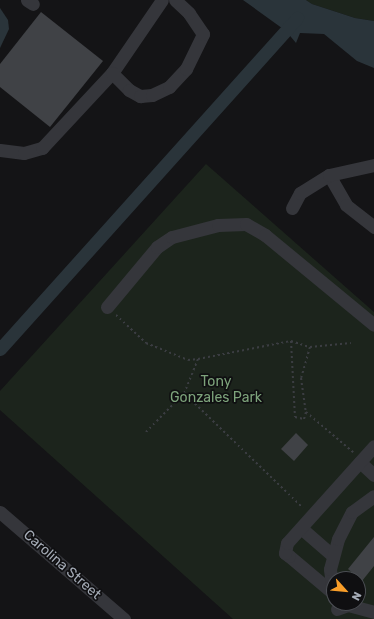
<!DOCTYPE html>
<html>
<head>
<meta charset="utf-8">
<style>
	body { margin:0 }
	#map { position:relative; width:374px; height:619px; overflow:hidden; background:#141416; font-family:Rubik,sans-serif }
	div>[style] { position:absolute }
	.green>* { inset:0; background:#1c241c }
	.water>* { inset:0; background:#2a343a }
	.canal>* { height:13px; margin:-6.5px; padding:0 6.5px; transform-origin:6.5px; border-radius:6.5px; background:#2a343a }
	.building>* { inset:0; background:#404246 }
	.path>* { height:2px; margin-top:-1px; transform-origin:0; background:repeating-linear-gradient(90deg,#3b3d42 0 2px,transparent 0 5px) }
	.minor>* { height:13px; margin:-6.5px; padding:0 6.5px; transform-origin:6.5px; border-radius:6.5px; background:#35363b }
	span { translate:-50% -50%; white-space:nowrap; text-align:center; line-height:1.15; -webkit-text-stroke:3.5px #0f0f11; paint-order:stroke }
	.park-label { font-size:14px; color:#7da37b }
	.street-label { font-size:14px; color:#a5acb7 }
	.north { position:absolute; left:326px; top:571px; width:40px; height:40px; box-sizing:border-box; background:#0f0f11; border:1px solid #4b4e53; border-radius:50%; rotate:117deg; font-size:11px; font-weight:700; line-height:16px; text-align:center; color:#a5acb7 }
	.north::after { content:''; display:block; margin:auto; width:14px; height:18px; background:#f99e29; clip-path:polygon(50% 0,100% 100%,50% 72%,0 100%) }
</style>
</head>
<body>
<div id="map">
	<div class="green">
		<i style="clip-path:polygon(306px 0,374px 0,374px 21px,355px 18px,312px 4px)"></i>
		<i style="clip-path:polygon(evenodd,206px 164px,374px 312px,374px 619px,233px 619px,0 410px,0 391px,206px 164px,334px 579px,358px 579px,358px 603px,334px 603px,334px 579px)"></i>
	</div>
	<div class="water">
		<i style="clip-path:polygon(243px 0,306px 0,312px 4px,355px 18px,374px 21px,374px 68px,357px 61px,324px 34px,300px 33px,296px 43px,286px 31px)"></i>
		<i style="clip-path:polygon(0 8px,8px 20px,9px 29px,0 48px)"></i>
	</div>
	<div class="canal">
		<i style="left:0;top:349px;width:445px;rotate:-48.1deg"></i>
	</div>
	<div class="building">
		<i style="clip-path:polygon(41px 12px,103px 61px,50px 127px,0 87px,0 64px)"></i>
		<i style="clip-path:polygon(296px 433px,308px 445px,294px 461px,281px 449px)"></i>
		<i style="clip-path:polygon(374px 537px,374px 566px,362px 581px,348px 569px)"></i>
	</div>
	<div class="path">
		<i style="left:116px;top:315px;width:41px;rotate:43deg"></i>
		<i style="left:146px;top:343px;width:45px;rotate:22deg"></i>
		<i style="left:188px;top:360px;width:10px;rotate:-6deg"></i>
		<i style="left:198px;top:359px;width:37px;rotate:112deg"></i>
		<i style="left:184px;top:393px;width:165px;rotate:44deg"></i>
		<i style="left:291px;top:341px;width:76px;rotate:87deg"></i>
		<i style="left:295px;top:417px;width:9px;rotate:13deg"></i>
		<i style="left:304px;top:419px;width:7px;rotate:-74deg"></i>
		<i style="left:310px;top:347px;width:32px;rotate:106deg"></i>
		<i style="left:301px;top:378px;width:34px;rotate:82deg"></i>
		<i style="left:306px;top:412px;width:62px;rotate:40.4deg"></i>
		<i style="left:198px;top:359px;width:95px;rotate:-11deg"></i>
		<i style="left:291px;top:341px;width:20px;rotate:18deg"></i>
		<i style="left:310px;top:347px;width:41px;rotate:-5.6deg"></i>
		<i style="left:146px;top:432px;width:54px;rotate:-45.7deg"></i>
	</div>
	<div class="minor">
		<i style="left:27px;top:0;width:7px;rotate:34deg"></i>
		<i style="left:112px;top:73px;width:88px;rotate:-55.6deg"></i>
		<i style="left:0;top:150px;width:24px;rotate:7deg"></i>
		<i style="left:24px;top:153px;width:19px;rotate:-16deg"></i>
		<i style="left:42px;top:148px;width:103px;rotate:-47deg"></i>
		<i style="left:112px;top:73px;width:24px;rotate:45deg"></i>
		<i style="left:129px;top:90px;width:13px;rotate:29deg"></i>
		<i style="left:140px;top:96px;width:12px;rotate:-5deg"></i>
		<i style="left:152px;top:95px;width:19px;rotate:-25deg"></i>
		<i style="left:169px;top:87px;width:25px;rotate:-47deg"></i>
		<i style="left:186px;top:69px;width:39px;rotate:-64deg"></i>
		<i style="left:203px;top:34px;width:25px;rotate:-124deg"></i>
		<i style="left:189px;top:13px;width:19px;rotate:-137deg"></i>
		<i style="left:329px;top:175px;width:34px;rotate:60deg"></i>
		<i style="left:346px;top:205px;width:36px;rotate:38deg"></i>
		<i style="left:292px;top:208px;width:17px;rotate:-62deg"></i>
		<i style="left:300px;top:193px;width:34px;rotate:-32deg"></i>
		<i style="left:329px;top:175px;width:46px;rotate:-12.5deg"></i>
		<i style="left:107px;top:307px;width:78px;rotate:-50.2deg"></i>
		<i style="left:157px;top:247px;width:18px;rotate:-34deg"></i>
		<i style="left:172px;top:237px;width:48px;rotate:-14.6deg"></i>
		<i style="left:218px;top:225px;width:28px;rotate:-2deg"></i>
		<i style="left:246px;top:224px;width:22px;rotate:30deg"></i>
		<i style="left:265px;top:235px;width:141px;rotate:39.5deg"></i>
		<i style="left:360px;top:462px;width:19px;rotate:43deg"></i>
		<i style="left:0;top:512px;width:164px;rotate:40.8deg"></i>
		<i style="left:301px;top:528px;width:41px;rotate:41.1deg"></i>
		<i style="left:333px;top:593px;width:57px;rotate:-139.9deg"></i>
		<i style="left:289px;top:556px;width:5px;rotate:-143deg"></i>
		<i style="left:285px;top:553px;width:10px;rotate:-79deg"></i>
		<i style="left:287px;top:543px;width:130px;rotate:-48.1deg"></i>
		<i style="left:334px;top:598px;width:29px;rotate:-98deg"></i>
		<i style="left:330px;top:569px;width:31px;rotate:-75deg"></i>
		<i style="left:338px;top:539px;width:30px;rotate:-63deg"></i>
		<i style="left:352px;top:512px;width:27px;rotate:-36deg"></i>
		<i style="left:337px;top:609px;width:12px;rotate:-20deg"></i>
		<i style="left:348px;top:605px;width:27px;rotate:15deg"></i>
	</div>
	<div class="park-label">
		<span style="left:216px;top:390px">Tony<br>Gonzales Park</span>
	</div>
	<div class="street-label">
		<span style="left:62px;top:565px;rotate:41deg">Carolina Street</span>
	</div>
	<div class="north">N</div>
</div>
</body>
</html>
